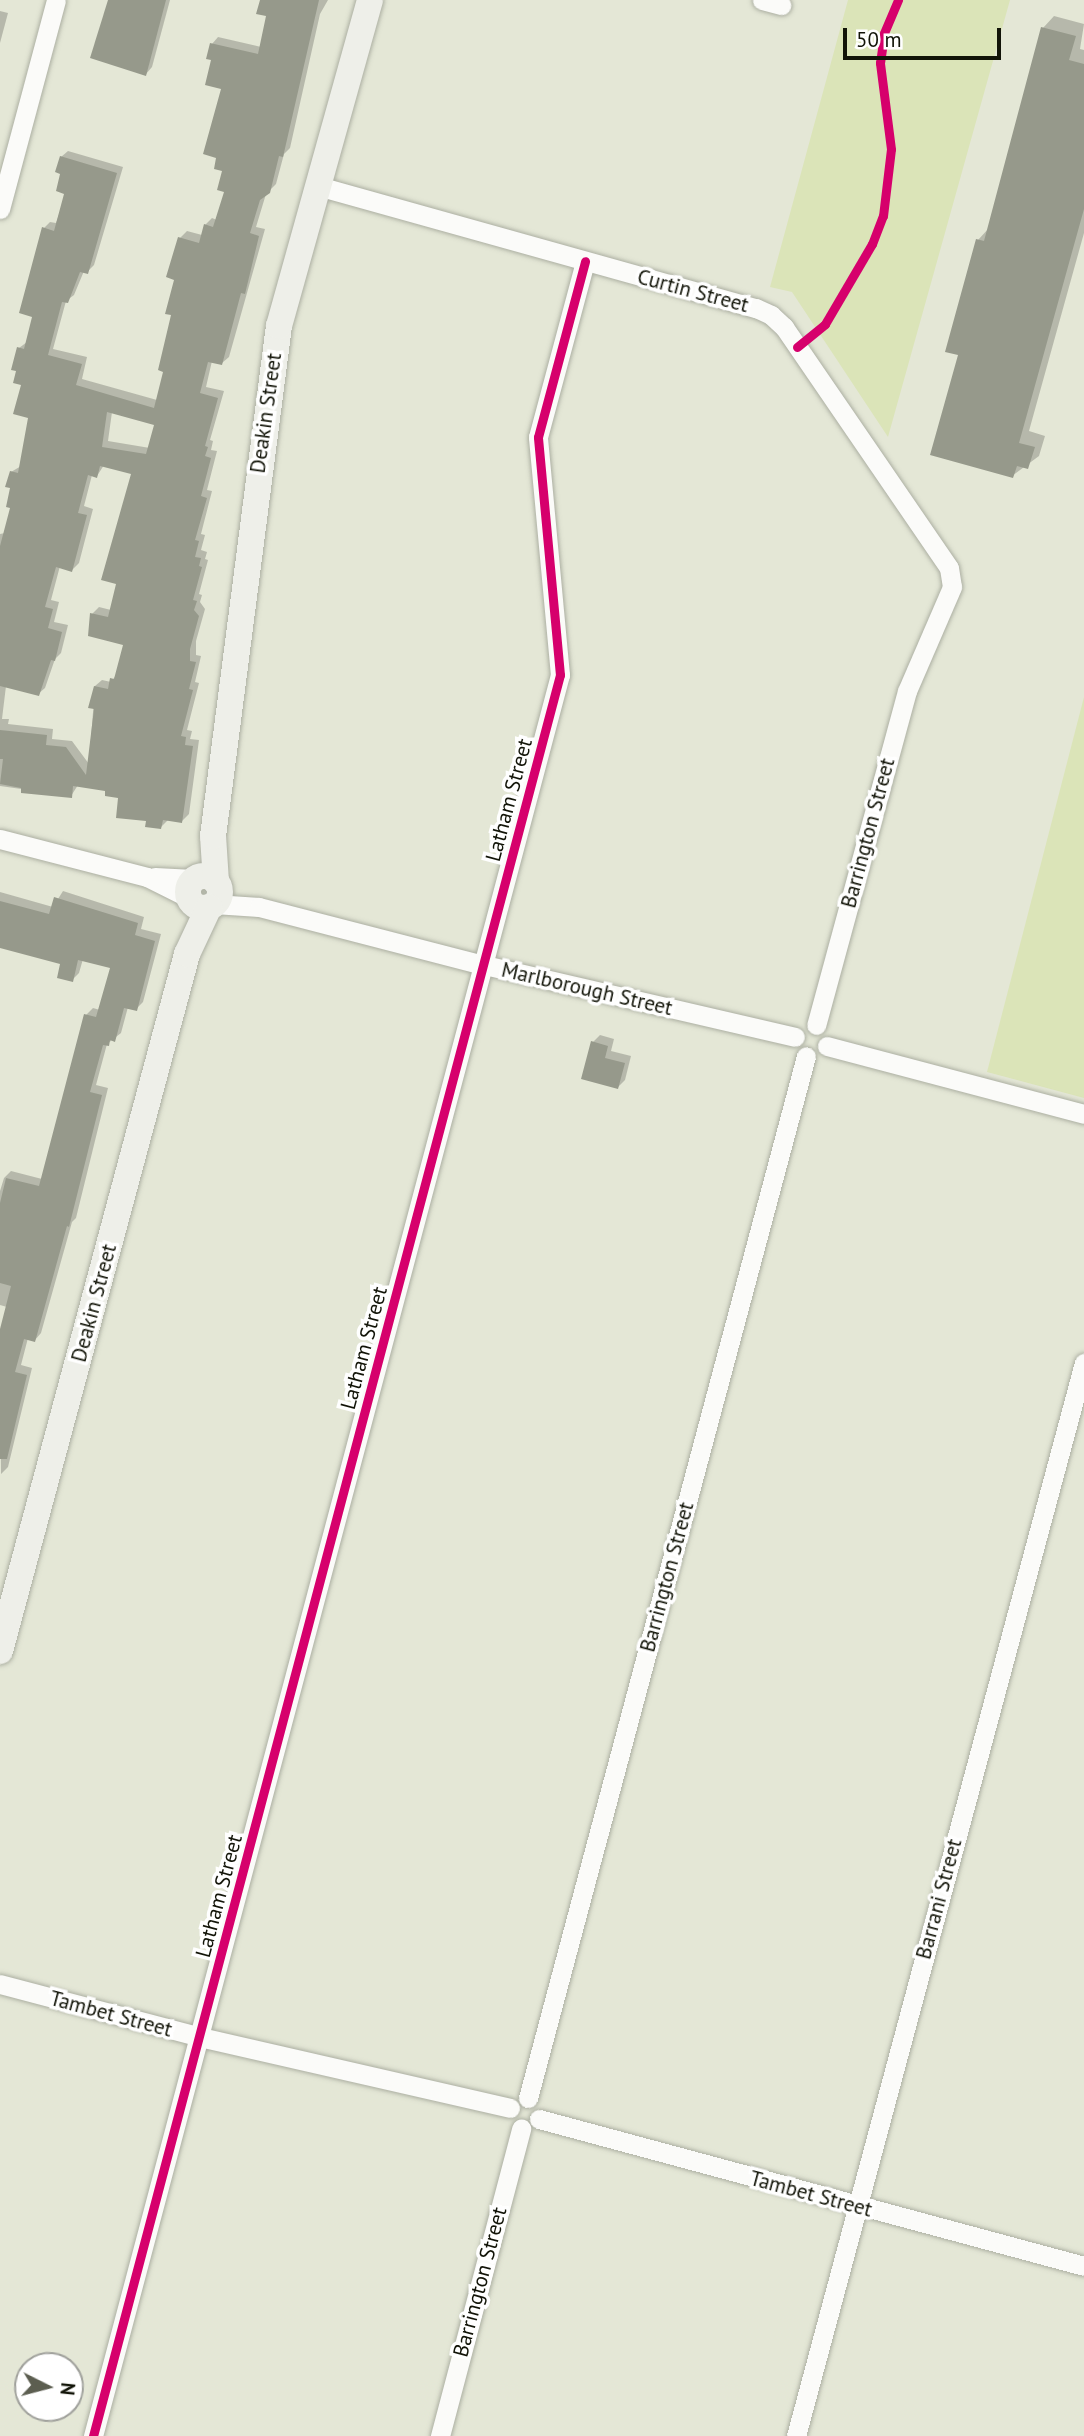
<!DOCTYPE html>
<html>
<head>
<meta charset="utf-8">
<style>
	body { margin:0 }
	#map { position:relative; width:1084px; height:2436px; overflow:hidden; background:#e4e7d6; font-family:"PT Sans",sans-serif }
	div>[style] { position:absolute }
	.green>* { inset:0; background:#dbe4b8 }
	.shadow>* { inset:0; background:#0003 }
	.building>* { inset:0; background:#96998b }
	.roads { filter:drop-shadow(0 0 2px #acafa2) drop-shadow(0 0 2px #acafa2) }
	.street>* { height:19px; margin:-9.5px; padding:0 9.5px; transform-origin:9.5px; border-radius:9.5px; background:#fbfbf9 }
	.secondary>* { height:26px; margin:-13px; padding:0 13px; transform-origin:13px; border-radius:13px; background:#eeefe9 }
	.secondary>.ring { margin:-13px; padding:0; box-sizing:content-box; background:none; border:26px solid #eeefe9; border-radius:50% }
	.cycleway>* { height:9px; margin:-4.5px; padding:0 4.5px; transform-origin:4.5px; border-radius:4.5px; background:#d6006c }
	span { translate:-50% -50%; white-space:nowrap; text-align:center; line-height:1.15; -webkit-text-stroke:7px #fff; paint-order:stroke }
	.street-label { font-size:21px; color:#121408 }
	.north { position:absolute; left:14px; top:2352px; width:70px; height:70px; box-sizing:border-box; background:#fff; border:2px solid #a0a19c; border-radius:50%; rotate:96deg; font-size:19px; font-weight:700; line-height:28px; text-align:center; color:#121408 }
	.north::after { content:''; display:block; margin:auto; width:24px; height:32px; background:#5c5e50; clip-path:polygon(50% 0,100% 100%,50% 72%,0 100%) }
	.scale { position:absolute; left:843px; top:28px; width:158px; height:32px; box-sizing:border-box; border:4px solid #121408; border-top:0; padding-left:9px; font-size:21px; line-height:24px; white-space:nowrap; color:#121408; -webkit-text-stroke:5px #fff; paint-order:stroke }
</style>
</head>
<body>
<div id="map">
	<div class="green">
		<i style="clip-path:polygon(848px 0,1010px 0,888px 437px,792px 292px,770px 287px)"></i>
		<i style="clip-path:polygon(1084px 697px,1084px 1098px,987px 1072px)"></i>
	</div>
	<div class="shadow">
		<i style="clip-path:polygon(110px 0,170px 0,152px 67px,146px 74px)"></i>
		<i style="clip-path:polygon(evenodd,262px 0,328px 0,320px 14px,290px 148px,284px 154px,276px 184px,266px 194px,256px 227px,265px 229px,229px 357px,222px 363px,212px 361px,206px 387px,224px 391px,210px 440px,213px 441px,211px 450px,217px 451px,207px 490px,212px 491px,201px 534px,205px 535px,201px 550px,207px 552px,205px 559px,208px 560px,199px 594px,202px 595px,200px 602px,205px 609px,196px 641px,196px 655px,201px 656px,195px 682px,199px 683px,187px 730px,192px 731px,190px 739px,199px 740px,189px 814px,182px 821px,169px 819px,161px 827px,107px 789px,78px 785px,71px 796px,0 786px,0 534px,5px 533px,12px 506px,11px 472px,21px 466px,30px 416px,19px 348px,27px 342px,34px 316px,44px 228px,50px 222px,56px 223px,67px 192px,61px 157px,68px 151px,123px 167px,94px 265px,87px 272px,84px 271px,74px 295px,66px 301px,53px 349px,87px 357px,82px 379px,157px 400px,166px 371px,174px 314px,180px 238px,187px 231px,202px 235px,205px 225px,212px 218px,217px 220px,226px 191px,223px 88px,213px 59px,212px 44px,218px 37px,261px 47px,268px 15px,262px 0,112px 412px,156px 424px,150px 448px,108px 441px,112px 412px,262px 0,104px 465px,133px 473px,118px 583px,111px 610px,99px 607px,92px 614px,125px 644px,117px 674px,111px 682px,102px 680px,95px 686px,89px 764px,72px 741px,52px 739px,53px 729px,8px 724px,9px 719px,2px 719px,6px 686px,38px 694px,45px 688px,55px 659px,61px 653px,68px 625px,54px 622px,59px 602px,51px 600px,60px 566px,72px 570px,79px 563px,93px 509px,84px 506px,92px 475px,97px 476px,104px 465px)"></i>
		<i style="clip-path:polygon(0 11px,8px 13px,0 43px)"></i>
		<i style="clip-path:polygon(1054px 16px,1084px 24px,1080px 49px,1084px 50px,1084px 233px,1029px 431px,1045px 436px,1039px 456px,1012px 476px,960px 354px,978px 240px,989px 228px,1043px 28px)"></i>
		<i style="clip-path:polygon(63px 891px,144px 917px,141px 929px,161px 934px,143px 1002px,136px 1009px,128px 1007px,121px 1033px,107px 1044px,96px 1085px,108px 1088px,76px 1218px,72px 1222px,41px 1333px,35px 1340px,28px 1338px,21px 1365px,32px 1368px,8px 1467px,1px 1474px,0 1334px,7px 1307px,0 1305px,0 1191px,4px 1178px,11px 1171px,42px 1179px,86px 1015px,93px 1008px,100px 1010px,112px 967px,83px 959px,79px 973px,72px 980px,62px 963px,0 946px,0 892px,53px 907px)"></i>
		<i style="clip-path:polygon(600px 1035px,614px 1039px,611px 1051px,631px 1056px,625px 1080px,618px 1087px,593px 1042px)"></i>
	</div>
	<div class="building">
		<i style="clip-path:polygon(108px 0,166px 0,146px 76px,90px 58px)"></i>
		<i style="clip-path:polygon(evenodd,260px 0,319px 0,283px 157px,279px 156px,270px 193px,260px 200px,250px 233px,259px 236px,245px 294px,241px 293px,222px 365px,208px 362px,200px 393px,218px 398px,205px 446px,208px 447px,205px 456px,211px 458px,201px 496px,207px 498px,195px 540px,199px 541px,195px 557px,201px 558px,199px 566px,202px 567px,193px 600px,197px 601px,194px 610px,199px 616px,190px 649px,190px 661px,196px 662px,189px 689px,193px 690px,181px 736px,186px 737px,185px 745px,193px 746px,182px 823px,163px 820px,161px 829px,145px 827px,146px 821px,116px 818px,118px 798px,105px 796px,105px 791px,73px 786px,72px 798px,21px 793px,21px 788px,0 784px,3px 759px,0 759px,0 730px,47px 735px,46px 745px,66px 747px,86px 775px,94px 709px,88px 708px,94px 686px,108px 689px,110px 678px,114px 679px,123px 645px,88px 636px,90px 613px,108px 617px,116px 584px,101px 580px,131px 474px,100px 466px,97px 478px,88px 475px,78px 513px,87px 515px,72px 572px,56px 567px,45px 607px,53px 609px,48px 628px,62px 632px,55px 661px,51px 660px,39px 696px,0 686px,0 546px,10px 508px,6px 507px,10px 488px,5px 487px,10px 471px,18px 473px,28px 418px,13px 414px,21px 385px,13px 383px,16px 371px,11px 370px,17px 347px,24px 349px,32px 317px,19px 313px,42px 227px,54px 231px,64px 194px,56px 191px,60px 174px,55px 172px,60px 156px,117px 173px,88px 274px,80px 272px,68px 303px,62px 302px,48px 355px,82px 364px,76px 385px,154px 408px,163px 372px,158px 370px,171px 315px,165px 314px,174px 280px,166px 277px,178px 237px,199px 243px,204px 224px,213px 227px,224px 192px,217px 190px,222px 171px,214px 169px,216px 158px,203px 154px,221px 89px,205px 85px,211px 60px,206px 59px,210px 43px,258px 54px,266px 16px,256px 14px,260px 0,107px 412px,154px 425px,146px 454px,102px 447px,107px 412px)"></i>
		<i style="clip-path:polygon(1041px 27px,1076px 36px,1069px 60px,1084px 64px,1084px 209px,1019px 443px,1035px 447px,1028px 469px,1017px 466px,1013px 478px,930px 455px,958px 355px,945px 352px,976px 239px,984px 241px)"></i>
		<i style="clip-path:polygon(54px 897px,138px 923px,135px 935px,155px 941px,137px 1011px,124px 1008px,115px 1042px,110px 1040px,109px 1046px,103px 1045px,90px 1092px,102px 1095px,69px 1227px,67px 1226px,35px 1342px,24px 1339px,15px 1372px,27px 1375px,7px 1459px,0 1459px,0 1329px,11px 1286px,0 1283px,0 1203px,6px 1178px,39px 1186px,84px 1014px,96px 1017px,110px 968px,78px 960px,73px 982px,57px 978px,60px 964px,0 948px,0 901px,49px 914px)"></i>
		<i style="clip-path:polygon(591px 1041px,608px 1046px,605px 1058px,625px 1063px,618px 1089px,581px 1079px)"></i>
	</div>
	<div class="roads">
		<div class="street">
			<i style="left:762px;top:0;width:20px;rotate:15deg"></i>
			<i style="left:318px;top:186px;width:455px;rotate:15.6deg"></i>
			<i style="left:756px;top:308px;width:17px;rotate:25deg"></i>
			<i style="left:771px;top:315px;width:18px;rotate:43deg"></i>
			<i style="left:784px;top:327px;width:292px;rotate:55.6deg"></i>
			<i style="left:949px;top:568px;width:19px;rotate:81deg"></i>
			<i style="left:952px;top:587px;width:113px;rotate:113.4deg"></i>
			<i style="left:907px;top:691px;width:346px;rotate:105.2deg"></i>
			<i style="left:0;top:209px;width:216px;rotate:-75deg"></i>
			<i style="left:0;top:839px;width:152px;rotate:14.5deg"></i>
			<i style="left:147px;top:877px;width:47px;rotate:26.6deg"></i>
			<i style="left:155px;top:877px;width:38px;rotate:3deg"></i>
			<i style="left:214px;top:904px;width:45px;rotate:3.8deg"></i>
			<i style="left:259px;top:907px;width:232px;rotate:14.5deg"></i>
			<i style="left:484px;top:965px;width:319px;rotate:13deg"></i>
			<i style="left:827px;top:1046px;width:266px;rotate:14.8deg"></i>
			<i style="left:0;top:1984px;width:207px;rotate:14.8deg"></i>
			<i style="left:200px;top:2037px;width:318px;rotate:12.9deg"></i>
			<i style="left:528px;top:2098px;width:1078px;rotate:-75.06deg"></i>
			<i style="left:539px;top:2119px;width:564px;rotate:15.09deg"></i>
			<i style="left:93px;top:2436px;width:1822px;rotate:-75.15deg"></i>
			<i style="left:560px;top:675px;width:239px;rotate:-95.3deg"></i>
			<i style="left:538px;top:437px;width:182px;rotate:-75deg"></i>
			<i style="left:440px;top:2436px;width:318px;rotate:-75.2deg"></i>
			<i style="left:796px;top:2436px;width:1111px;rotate:-74.98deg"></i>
		</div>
		<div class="secondary">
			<i class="ring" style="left:188px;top:876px;width:6px;height:6px"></i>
			<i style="left:216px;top:882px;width:46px;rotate:-93.7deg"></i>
			<i style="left:213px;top:836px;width:514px;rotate:-82.63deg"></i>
			<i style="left:279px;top:326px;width:338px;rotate:-74.4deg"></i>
			<i style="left:0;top:1651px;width:722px;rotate:-74.98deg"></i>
			<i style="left:187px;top:954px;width:52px;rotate:-64.9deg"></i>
		</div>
	</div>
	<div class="cycleway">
		<i style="left:797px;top:347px;width:36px;rotate:-39deg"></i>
		<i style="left:825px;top:324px;width:93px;rotate:-59.6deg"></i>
		<i style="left:872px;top:244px;width:30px;rotate:-69deg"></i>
		<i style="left:883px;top:216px;width:67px;rotate:-83.2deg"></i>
		<i style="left:891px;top:149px;width:87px;rotate:-97.3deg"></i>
		<i style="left:880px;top:63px;width:30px;rotate:-82deg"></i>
		<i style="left:884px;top:33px;width:36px;rotate:-67deg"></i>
		<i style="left:93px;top:2436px;width:1822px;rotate:-75.15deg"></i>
		<i style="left:560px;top:675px;width:239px;rotate:-95.3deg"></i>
		<i style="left:538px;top:437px;width:182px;rotate:-75deg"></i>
	</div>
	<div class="street-label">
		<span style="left:693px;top:291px;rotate:15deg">Curtin Street</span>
		<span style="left:266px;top:413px;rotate:-82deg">Deakin Street</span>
		<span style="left:509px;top:800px;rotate:-75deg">Latham Street</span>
		<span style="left:868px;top:833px;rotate:-75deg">Barrington Street</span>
		<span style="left:587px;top:989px;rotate:13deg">Marlborough Street</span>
		<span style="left:94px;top:1303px;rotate:-75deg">Deakin Street</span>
		<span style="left:364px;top:1348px;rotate:-75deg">Latham Street</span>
		<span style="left:667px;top:1577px;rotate:-75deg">Barrington Street</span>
		<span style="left:219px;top:1896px;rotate:-75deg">Latham Street</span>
		<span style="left:939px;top:1899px;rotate:-75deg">Barrani Street</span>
		<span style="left:111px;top:2014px;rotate:15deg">Tambet Street</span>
		<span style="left:811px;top:2194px;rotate:15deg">Tambet Street</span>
		<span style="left:480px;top:2282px;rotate:-75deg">Barrington Street</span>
	</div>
	<div class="north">N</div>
	<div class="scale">50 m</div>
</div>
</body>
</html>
